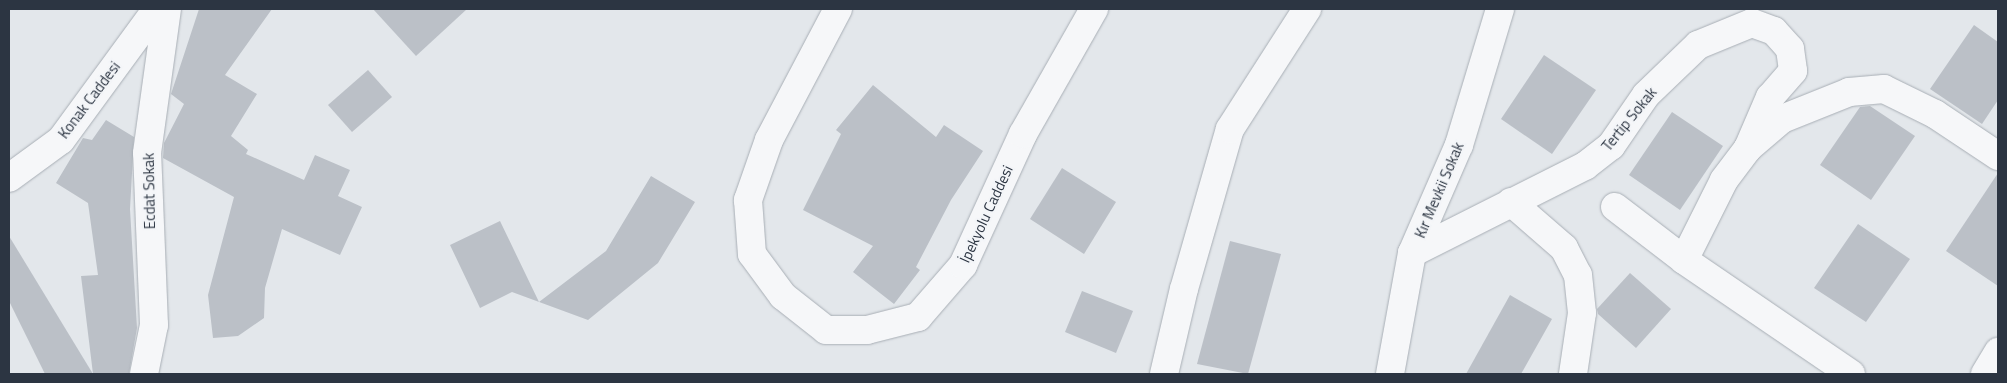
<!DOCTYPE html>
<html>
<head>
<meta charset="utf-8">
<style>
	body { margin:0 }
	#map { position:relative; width:2007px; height:383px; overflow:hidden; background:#e3e7eb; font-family:"Titillium Web",sans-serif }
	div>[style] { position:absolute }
	.building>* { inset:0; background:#bbc0c7 }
	.roads { filter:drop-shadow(0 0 1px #a8aeb5) drop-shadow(0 0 1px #a8aeb5) }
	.minor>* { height:28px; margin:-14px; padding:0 14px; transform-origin:14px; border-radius:14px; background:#f6f7f9 }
	.tertiary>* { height:28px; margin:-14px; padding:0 14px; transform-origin:14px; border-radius:14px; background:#f6f7f9 }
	span { translate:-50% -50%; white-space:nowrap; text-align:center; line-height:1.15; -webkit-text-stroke:4px #f3f5f8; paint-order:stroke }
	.street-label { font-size:15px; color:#2c3542 }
	.frame { position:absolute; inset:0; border:10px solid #2c3542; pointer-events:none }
</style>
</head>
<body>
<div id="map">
	<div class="building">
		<i style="clip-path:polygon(199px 9px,272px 9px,225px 75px,257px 94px,231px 136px,248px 150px,246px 154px,304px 180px,315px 155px,350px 170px,338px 196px,362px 207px,340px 255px,282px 229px,265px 288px,264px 318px,238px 336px,213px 338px,208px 295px,234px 197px,163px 158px,164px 143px,184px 104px,171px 94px)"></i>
		<i style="clip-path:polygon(373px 9px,467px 9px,416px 56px)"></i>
		<i style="clip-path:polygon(1974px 25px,1998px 42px,1998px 100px,1982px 124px,1930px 89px)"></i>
		<i style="clip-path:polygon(1544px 55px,1596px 90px,1552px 154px,1501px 119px)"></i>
		<i style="clip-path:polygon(368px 70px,392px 97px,352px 132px,328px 105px)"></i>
		<i style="clip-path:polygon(873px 85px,936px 137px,944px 125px,983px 151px,951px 200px,916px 267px,920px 270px,894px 304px,853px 272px,873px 246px,803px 210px,841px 134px,836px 130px)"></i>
		<i style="clip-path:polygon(1870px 106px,1915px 136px,1871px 200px,1820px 165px,1860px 107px)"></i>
		<i style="clip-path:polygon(1672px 112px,1723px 146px,1680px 210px,1629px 175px)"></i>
		<i style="clip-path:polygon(106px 120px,134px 137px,130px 209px,137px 328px,129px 374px,93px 374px,81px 276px,98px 275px,88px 203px,56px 183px,83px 138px,92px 140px)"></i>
		<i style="clip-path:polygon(1062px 168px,1116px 202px,1084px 254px,1030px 219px)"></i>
		<i style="clip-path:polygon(1998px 173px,1998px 286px,1946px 251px)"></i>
		<i style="clip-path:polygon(651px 176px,695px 202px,658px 263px,588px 320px,512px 292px,480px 308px,450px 245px,500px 221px,539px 302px,606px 251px)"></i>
		<i style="clip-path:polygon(1858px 224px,1910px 259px,1866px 322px,1814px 288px)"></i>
		<i style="clip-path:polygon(9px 236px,93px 374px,45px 374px,9px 301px)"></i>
		<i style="clip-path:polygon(1230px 241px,1281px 254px,1248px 374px,1197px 364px)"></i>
		<i style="clip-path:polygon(1630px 273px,1671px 309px,1636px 348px,1598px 314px,1597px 309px)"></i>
		<i style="clip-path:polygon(1082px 291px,1133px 311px,1116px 353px,1065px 332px)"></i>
		<i style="clip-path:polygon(1510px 295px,1552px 319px,1521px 374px,1466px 374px)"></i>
	</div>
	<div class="roads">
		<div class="minor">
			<i style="left:9px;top:178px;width:64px;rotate:-36.2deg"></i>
			<i style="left:61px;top:140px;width:162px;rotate:-53.8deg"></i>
			<i style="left:1511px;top:202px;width:70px;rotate:41deg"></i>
			<i style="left:1564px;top:248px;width:30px;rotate:63deg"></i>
			<i style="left:1578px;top:275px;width:38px;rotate:84deg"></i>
			<i style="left:1582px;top:313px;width:62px;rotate:98.4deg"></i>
			<i style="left:1615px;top:207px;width:87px;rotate:37.5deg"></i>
			<i style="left:1684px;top:260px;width:202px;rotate:34.3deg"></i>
			<i style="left:1412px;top:253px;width:194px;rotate:-26.7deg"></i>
			<i style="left:1585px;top:166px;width:33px;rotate:-38deg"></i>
			<i style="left:1611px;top:146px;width:62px;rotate:-55.5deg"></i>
			<i style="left:1646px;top:95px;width:72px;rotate:-43.9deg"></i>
			<i style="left:1698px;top:45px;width:58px;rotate:-22.2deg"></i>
			<i style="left:1752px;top:23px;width:23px;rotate:20deg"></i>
			<i style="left:1774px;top:31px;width:24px;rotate:48deg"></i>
			<i style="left:1790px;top:49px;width:22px;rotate:82deg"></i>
			<i style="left:1793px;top:71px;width:35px;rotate:131deg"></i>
			<i style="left:1770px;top:97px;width:56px;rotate:113.3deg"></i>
			<i style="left:1684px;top:260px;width:89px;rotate:-63.4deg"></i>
			<i style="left:1724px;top:180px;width:40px;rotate:-53deg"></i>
			<i style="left:1748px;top:148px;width:45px;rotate:-40.5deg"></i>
			<i style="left:1782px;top:119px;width:72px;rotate:-21.9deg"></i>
			<i style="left:1849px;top:92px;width:35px;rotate:-5deg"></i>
			<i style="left:1884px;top:89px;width:57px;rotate:26.1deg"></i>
			<i style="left:1935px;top:114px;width:76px;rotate:33.7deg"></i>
			<i style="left:144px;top:374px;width:50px;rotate:-78.5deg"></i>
			<i style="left:154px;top:325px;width:172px;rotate:-92.3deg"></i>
			<i style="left:147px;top:153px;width:145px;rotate:-82.1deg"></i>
			<i style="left:1390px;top:374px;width:123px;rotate:-79.7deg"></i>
			<i style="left:1412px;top:253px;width:118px;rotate:-66.5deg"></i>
			<i style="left:1459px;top:145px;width:142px;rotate:-73.2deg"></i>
			<i style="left:1985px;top:374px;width:26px;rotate:-59deg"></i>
		</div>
		<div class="tertiary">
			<i style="left:838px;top:9px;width:148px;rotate:117.8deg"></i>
			<i style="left:769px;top:140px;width:64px;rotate:109.3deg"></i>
			<i style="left:748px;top:200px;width:54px;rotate:85.8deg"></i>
			<i style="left:752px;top:254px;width:52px;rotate:53.6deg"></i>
			<i style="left:783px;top:296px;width:55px;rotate:38.3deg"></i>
			<i style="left:826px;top:330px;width:41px"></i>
			<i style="left:867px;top:330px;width:53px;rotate:-14.3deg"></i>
			<i style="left:918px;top:317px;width:69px;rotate:-49.1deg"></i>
			<i style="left:963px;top:265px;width:144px;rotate:-65.4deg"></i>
			<i style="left:1023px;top:134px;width:144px;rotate:-60.4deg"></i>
			<i style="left:1164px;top:374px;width:87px;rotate:-76.8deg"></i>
			<i style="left:1184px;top:289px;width:166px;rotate:-74deg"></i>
			<i style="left:1230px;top:129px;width:143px;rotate:-57.3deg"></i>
		</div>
	</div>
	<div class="street-label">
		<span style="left:89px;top:100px;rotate:-53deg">Konak Caddesi</span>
		<span style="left:1629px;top:119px;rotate:-51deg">Tertip Sokak</span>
		<span style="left:1439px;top:190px;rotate:-67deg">Kır Mevkii Sokak</span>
		<span style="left:149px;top:191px;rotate:-91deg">Ecdat Sokak</span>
		<span style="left:986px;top:214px;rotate:-65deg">İpekyolu Caddesi</span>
	</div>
	<div class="frame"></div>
</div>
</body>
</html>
